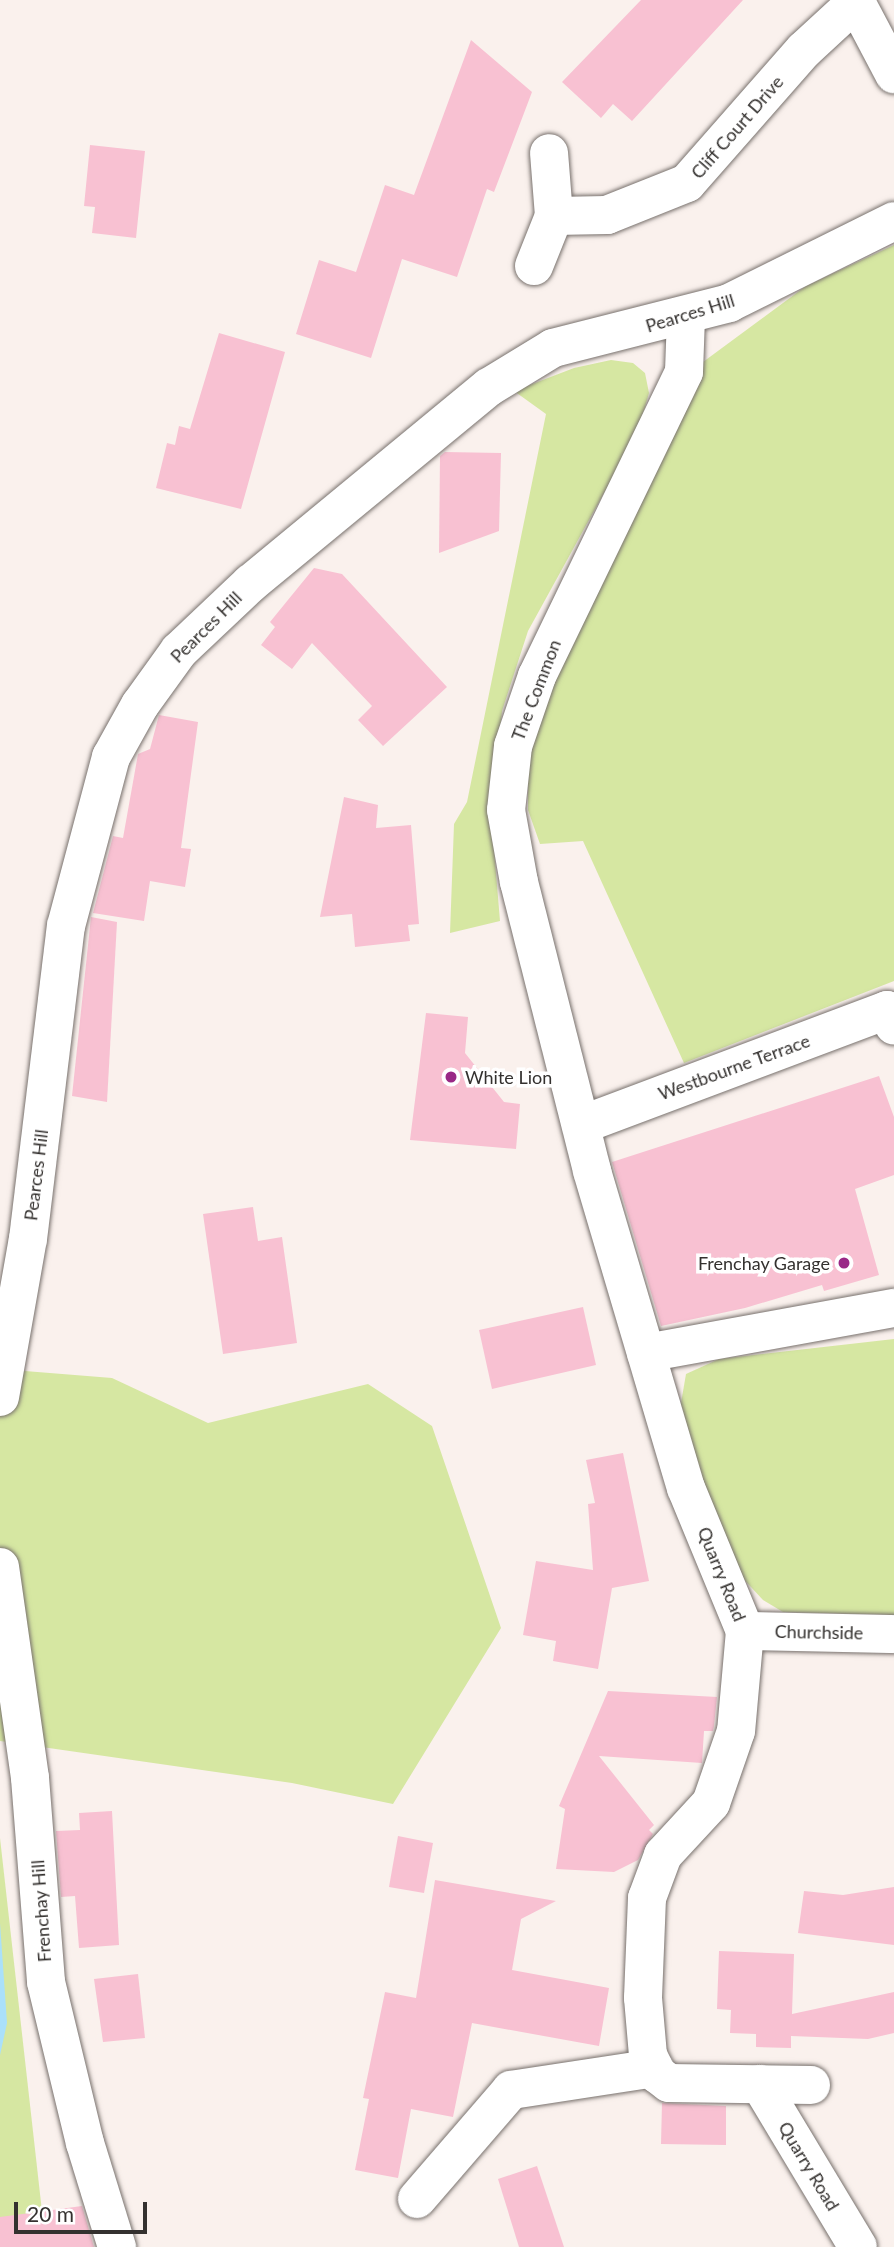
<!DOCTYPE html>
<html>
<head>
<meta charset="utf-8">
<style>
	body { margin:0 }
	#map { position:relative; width:894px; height:2247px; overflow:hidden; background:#faf1ed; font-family:Lato,sans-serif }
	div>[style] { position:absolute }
	.green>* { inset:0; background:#d6e7a2 }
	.water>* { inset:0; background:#aae0fa }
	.building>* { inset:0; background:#f8c1d2 }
	.roads { filter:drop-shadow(0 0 2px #78716d) drop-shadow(0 0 2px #78716d) }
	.minor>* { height:38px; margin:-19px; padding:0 19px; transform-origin:19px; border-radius:19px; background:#fff }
	.dots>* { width:19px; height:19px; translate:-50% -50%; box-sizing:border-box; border:4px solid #fff; border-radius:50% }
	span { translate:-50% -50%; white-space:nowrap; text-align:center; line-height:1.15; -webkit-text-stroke:7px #fff; paint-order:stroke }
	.street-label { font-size:18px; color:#34312f }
	.poi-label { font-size:18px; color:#34312f }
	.left { translate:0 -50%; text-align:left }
	.right { translate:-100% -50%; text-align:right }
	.scale { position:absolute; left:14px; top:2202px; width:133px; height:32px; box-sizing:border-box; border:4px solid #34312f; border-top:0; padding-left:9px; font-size:21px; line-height:24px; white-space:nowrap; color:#34312f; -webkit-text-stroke:5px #fff; paint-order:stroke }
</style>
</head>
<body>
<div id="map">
	<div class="green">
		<i style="clip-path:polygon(894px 245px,894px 981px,684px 1063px,583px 841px,540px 844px,528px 810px,528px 743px,551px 683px,703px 362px,806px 286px)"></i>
		<i style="clip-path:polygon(611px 360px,633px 363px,645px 373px,649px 393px,638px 431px,528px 631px,502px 711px,491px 814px,500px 921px,450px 933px,454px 824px,467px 802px,546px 414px,514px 391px,574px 368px)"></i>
		<i style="clip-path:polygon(894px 1339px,894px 1615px,783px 1612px,763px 1600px,737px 1572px,690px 1449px,680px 1409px,686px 1374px,719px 1359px)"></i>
		<i style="clip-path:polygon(0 1369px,112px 1378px,208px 1423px,368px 1384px,432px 1426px,501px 1628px,393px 1804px,292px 1783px,0 1741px)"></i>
		<i style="clip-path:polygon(0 1838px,46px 2247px,0 2247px)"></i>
	</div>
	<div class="water">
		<i style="clip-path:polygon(0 1923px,7px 2023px,0 2055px)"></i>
	</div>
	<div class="building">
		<i style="clip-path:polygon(641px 0,743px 0,632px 121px,613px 104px,601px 118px,562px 82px)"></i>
		<i style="clip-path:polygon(471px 40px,532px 92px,494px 192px,487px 189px,457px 277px,402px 259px,371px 358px,296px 334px,319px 260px,356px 272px,385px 185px,414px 195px)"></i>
		<i style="clip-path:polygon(90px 145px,145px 151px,136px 238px,92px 233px,95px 207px,84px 206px)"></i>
		<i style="clip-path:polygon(219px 333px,285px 352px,241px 509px,156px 488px,167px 443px,175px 445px,179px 426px,190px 429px)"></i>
		<i style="clip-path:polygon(445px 452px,501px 453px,499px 531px,439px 553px,440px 456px)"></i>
		<i style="clip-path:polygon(314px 568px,342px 574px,447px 687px,383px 746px,358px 720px,372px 706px,312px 643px,292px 669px,261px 645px,275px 627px,270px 622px)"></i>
		<i style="clip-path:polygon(159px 715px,198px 722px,181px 848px,191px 849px,185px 887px,150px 881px,144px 921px,93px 913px,113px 836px,123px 838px,138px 754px,150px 749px)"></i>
		<i style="clip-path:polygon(344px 797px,378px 805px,376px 828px,411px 825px,419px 924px,408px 925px,410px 941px,355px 947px,352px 914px,320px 917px)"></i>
		<i style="clip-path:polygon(91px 917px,117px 922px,107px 1102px,72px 1096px)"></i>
		<i style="clip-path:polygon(426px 1013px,468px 1017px,465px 1053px,504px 1102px,520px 1104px,516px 1149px,410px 1140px)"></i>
		<i style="clip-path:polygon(879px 1076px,894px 1117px,894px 1175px,855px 1189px,879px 1275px,824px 1291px,822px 1285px,745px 1308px,661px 1326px,612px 1162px)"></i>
		<i style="clip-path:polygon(253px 1207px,258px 1241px,282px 1237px,297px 1343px,223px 1354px,203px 1214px)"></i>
		<i style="clip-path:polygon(583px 1307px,596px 1365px,492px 1389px,479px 1330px)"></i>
		<i style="clip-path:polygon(623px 1453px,649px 1581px,612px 1588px,598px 1669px,553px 1661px,556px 1641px,523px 1635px,536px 1561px,593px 1570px,588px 1504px,595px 1503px,586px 1460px)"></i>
		<i style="clip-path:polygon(608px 1691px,717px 1697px,714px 1726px,713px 1731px,704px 1731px,702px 1763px,599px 1756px,654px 1825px,649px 1830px,653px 1834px,638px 1860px,614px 1872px,556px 1869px,565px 1809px,559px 1806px)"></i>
		<i style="clip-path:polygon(112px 1811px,119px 1945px,79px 1948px,75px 1896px,61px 1897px,56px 1831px,80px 1830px,79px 1813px)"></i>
		<i style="clip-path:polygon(398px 1836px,433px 1843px,424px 1893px,389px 1887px)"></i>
		<i style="clip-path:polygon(435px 1880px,556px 1901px,521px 1919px,512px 1970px,609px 1988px,599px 2046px,472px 2023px,453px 2117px,411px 2109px,398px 2178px,355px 2170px,369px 2099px,363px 2098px,385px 1992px,416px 1998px)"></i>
		<i style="clip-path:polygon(894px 1887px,894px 1945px,798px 1933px,804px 1891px,843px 1895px)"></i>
		<i style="clip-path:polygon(719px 1951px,794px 1954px,792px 2014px,894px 1992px,894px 2033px,868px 2039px,791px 2036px,791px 2048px,756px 2047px,756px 2034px,730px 2033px,731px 2010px,717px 2009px)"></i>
		<i style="clip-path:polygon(138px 1974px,145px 2038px,103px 2042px,94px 1979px)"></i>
		<i style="clip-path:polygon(662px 2103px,726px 2106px,726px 2145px,661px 2144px)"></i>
		<i style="clip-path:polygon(537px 2166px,564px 2247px,519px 2247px,498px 2179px)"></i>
		<i style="clip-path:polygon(82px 2206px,94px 2247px,0 2247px,0 2217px)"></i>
	</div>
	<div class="roads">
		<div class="minor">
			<i style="left:855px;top:0;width:84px;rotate:62.2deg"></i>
			<i style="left:554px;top:216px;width:53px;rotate:-1.1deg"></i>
			<i style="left:607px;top:215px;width:86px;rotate:-21.8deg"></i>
			<i style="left:687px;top:183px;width:177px;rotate:-48.7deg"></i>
			<i style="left:804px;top:50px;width:71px;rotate:-42.7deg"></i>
			<i style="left:534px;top:266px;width:54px;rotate:-68.2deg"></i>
			<i style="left:554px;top:216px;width:63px;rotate:-94.5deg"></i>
			<i style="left:686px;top:317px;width:55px;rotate:92.1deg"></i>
			<i style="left:684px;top:372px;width:338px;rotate:115.8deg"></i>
			<i style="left:537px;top:676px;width:74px;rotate:108.9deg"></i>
			<i style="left:513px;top:746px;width:64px;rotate:96.2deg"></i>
			<i style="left:506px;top:810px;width:73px;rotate:79.8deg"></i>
			<i style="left:519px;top:882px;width:298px;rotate:75.8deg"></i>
			<i style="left:592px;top:1171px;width:331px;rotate:73.5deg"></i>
			<i style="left:686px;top:1488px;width:155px;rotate:67.6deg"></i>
			<i style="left:745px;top:1631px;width:100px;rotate:95.1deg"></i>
			<i style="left:736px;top:1731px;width:76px;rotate:109.1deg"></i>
			<i style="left:711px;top:1803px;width:71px;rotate:132.7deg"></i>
			<i style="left:663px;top:1855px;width:46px;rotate:110.4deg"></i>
			<i style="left:647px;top:1898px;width:100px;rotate:92.3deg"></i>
			<i style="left:643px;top:1998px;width:57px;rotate:85deg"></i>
			<i style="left:648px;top:2055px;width:21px;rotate:65deg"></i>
			<i style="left:657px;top:2074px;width:15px;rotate:37deg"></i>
			<i style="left:669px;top:2083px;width:142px;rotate:0.8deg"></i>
			<i style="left:581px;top:1125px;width:327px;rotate:-20.6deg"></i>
			<i style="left:887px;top:1010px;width:17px;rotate:66deg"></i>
			<i style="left:646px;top:1353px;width:252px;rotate:-10.3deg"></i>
			<i style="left:0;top:1397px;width:160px;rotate:-80deg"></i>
			<i style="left:28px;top:1239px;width:315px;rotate:-83.1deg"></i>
			<i style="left:66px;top:926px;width:175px;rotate:-75.1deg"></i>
			<i style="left:111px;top:757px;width:60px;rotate:-60.9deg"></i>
			<i style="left:140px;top:705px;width:67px;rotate:-54.2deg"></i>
			<i style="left:179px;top:651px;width:99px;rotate:-43.4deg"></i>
			<i style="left:251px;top:583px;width:308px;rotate:-39.5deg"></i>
			<i style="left:489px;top:387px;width:75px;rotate:-31.4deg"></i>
			<i style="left:553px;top:348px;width:182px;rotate:-14.3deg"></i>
			<i style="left:729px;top:303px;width:184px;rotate:-26.4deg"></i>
			<i style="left:0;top:1567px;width:213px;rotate:81.9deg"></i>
			<i style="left:30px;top:1778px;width:205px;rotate:85.5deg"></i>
			<i style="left:46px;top:1982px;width:166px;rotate:76.4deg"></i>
			<i style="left:85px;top:2143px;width:109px;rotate:72.9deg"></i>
			<i style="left:745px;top:1631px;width:149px;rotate:1.2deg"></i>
			<i style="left:760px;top:2084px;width:190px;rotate:59deg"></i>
			<i style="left:417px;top:2199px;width:144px;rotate:-49.2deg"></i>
			<i style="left:511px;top:2090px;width:145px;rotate:-8.7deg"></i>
		</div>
	</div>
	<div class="dots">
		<i style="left:451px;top:1077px;background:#992886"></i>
		<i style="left:844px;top:1263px;background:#992886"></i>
	</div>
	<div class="street-label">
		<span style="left:737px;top:127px;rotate:-49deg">Cliff Court Drive</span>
		<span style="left:690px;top:313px;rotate:-17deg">Pearces Hill</span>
		<span style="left:206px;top:627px;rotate:-45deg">Pearces Hill</span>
		<span style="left:536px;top:690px;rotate:-69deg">The Common</span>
		<span style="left:734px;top:1067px;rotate:-20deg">Westbourne Terrace</span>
		<span style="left:36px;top:1175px;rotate:-83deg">Pearces Hill</span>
		<span style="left:722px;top:1574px;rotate:68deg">Quarry Road</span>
		<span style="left:819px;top:1632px;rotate:1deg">Churchside</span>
		<span style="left:41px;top:1911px;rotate:-94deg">Frenchay Hill</span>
		<span style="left:809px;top:2166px;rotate:59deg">Quarry Road</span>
	</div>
	<div class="poi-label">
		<span class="left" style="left:465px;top:1077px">White Lion</span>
		<span class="right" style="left:830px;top:1263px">Frenchay Garage</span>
	</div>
	<div class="scale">20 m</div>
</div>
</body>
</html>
